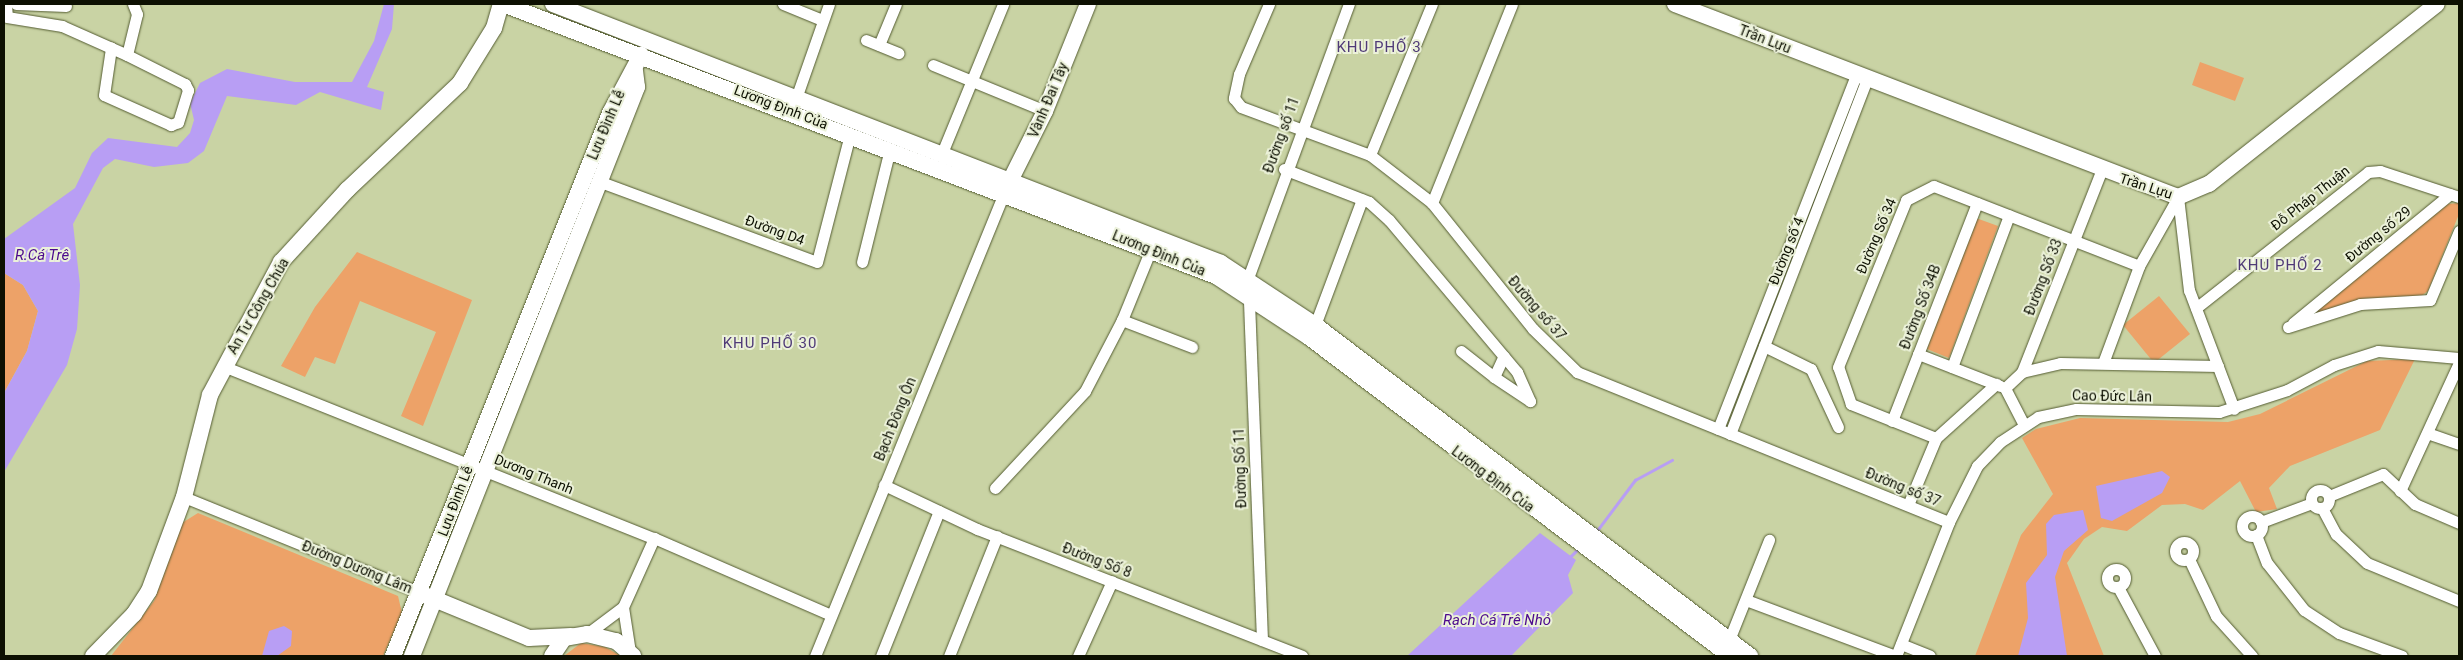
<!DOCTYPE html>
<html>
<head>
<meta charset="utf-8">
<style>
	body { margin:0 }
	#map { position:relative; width:2463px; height:660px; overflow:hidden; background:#c9d3a4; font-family:Roboto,sans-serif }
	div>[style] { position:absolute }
	.green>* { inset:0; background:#eda268 }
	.water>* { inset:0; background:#b89ef4 }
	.stream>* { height:2.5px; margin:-1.25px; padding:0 1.25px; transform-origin:1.25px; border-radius:1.25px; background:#b89ef4 }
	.roads { filter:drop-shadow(0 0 1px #545c32) drop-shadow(0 0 1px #545c32) }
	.street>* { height:11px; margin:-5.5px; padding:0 5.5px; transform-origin:5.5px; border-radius:5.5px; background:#fff }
	.street>.ring { margin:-5.5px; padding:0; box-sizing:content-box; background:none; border:11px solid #fff; border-radius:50% }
	.secondary>* { height:16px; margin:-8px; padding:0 8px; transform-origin:8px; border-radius:8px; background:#fff }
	span { translate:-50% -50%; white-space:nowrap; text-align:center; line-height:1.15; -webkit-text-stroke:4px #ebf1d9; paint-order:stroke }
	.street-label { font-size:14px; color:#0d1002 }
	.neighbourhood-label { font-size:15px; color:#4f3a77; letter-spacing:1px }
	.water-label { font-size:15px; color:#4c0a8d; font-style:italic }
	.frame { position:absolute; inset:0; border:5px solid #0d1002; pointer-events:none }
</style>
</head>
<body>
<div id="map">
	<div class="green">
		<i style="clip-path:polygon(2200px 62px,2244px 78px,2235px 101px,2192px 85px)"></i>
		<i style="clip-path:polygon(2448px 204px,2458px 203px,2459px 214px,2428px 291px,2420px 297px,2312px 315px)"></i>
		<i style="clip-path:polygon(1976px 218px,1998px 226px,1949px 358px,1927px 349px)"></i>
		<i style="clip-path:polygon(357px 252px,472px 300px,423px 426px,401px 416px,436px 332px,360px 301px,335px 364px,315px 357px,305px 377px,281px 366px,315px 307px)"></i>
		<i style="clip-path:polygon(4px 273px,23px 285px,38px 311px,27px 351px,4px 393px)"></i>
		<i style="clip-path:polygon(2159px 296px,2190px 334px,2154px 363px,2123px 325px)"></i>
		<i style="clip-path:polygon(2415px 359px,2380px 430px,2290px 466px,2269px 488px,2277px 509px,2256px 512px,2240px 481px,2203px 510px,2185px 504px,2162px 505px,2127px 531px,2102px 527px,2084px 539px,2067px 563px,2104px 656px,1975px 656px,2021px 535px,2053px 494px,2022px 438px,2036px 429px,2080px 418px,2228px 422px,2260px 414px,2367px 361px)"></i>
		<i style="clip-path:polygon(198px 513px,398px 596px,402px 613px,383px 656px,111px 656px,154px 601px,182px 523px)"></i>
		<i style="clip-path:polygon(581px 643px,605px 647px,621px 656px,564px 656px)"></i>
	</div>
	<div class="water">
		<i style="clip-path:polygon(384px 4px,394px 4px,392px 29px,367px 87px,384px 92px,381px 110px,320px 92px,296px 105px,227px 96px,204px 151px,188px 163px,154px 167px,115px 159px,103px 168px,73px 224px,80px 285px,77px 329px,67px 365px,4px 472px,4px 393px,27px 351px,38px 311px,23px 285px,4px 273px,4px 239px,75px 188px,92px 153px,108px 138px,177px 147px,190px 133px,194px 120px,190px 103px,200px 83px,227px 69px,295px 82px,352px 82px,374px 41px)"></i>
		<i style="clip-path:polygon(2162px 471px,2170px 477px,2162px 493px,2112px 521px,2101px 518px,2096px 486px)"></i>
		<i style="clip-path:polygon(2083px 510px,2088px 530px,2064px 551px,2055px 577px,2067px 656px,2018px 656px,2028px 618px,2026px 583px,2047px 555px,2046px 524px,2054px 515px)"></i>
		<i style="clip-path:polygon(1540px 533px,1576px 560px,1568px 575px,1573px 593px,1511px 656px,1407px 656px)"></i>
		<i style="clip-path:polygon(284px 626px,292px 631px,291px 646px,277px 656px,262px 656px,269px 631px)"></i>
	</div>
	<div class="stream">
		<i style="left:1596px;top:532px;width:65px;rotate:-53.1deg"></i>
		<i style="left:1635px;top:480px;width:42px;rotate:-28.4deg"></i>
		<i style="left:1569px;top:558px;width:14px;rotate:-45deg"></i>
	</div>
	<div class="roads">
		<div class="street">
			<i style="left:6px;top:4px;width:13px;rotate:86deg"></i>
			<i style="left:7px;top:17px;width:56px;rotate:9.3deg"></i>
			<i style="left:62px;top:26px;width:71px;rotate:24deg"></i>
			<i style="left:127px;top:55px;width:65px;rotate:26.6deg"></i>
			<i style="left:185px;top:84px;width:7px;rotate:63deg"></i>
			<i style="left:188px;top:90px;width:34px;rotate:107deg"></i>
			<i style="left:178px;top:122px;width:8px;rotate:157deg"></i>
			<i style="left:171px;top:125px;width:73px;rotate:-155.9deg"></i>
			<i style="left:104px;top:95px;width:48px;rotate:-81.5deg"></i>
			<i style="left:16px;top:4px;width:50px;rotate:2.3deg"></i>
			<i style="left:783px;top:4px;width:42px;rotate:22.3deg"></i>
			<i style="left:1269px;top:4px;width:76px;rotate:113.2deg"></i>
			<i style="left:1239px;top:74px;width:25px;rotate:102deg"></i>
			<i style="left:1234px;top:98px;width:11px;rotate:52deg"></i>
			<i style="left:1241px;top:107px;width:138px;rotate:20.4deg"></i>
			<i style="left:1370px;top:155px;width:78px;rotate:37.7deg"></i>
			<i style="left:1432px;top:203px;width:161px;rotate:51.3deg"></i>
			<i style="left:1533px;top:329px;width:62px;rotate:44.3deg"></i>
			<i style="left:1577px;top:372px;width:401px;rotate:22deg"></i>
			<i style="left:866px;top:40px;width:35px;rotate:22deg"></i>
			<i style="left:879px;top:45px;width:44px;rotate:-67.5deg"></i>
			<i style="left:127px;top:55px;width:42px;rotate:-76.3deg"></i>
			<i style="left:137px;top:14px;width:11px;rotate:-112deg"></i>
			<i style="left:933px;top:65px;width:121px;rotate:22.3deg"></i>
			<i style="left:794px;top:104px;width:106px;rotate:-70.7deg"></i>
			<i style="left:942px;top:153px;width:161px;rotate:-67.7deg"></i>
			<i style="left:1370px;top:155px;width:163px;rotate:-67.7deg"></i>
			<i style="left:1284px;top:169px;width:91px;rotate:21.2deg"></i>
			<i style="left:1369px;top:202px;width:27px;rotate:42deg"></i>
			<i style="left:1389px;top:220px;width:199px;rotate:49.9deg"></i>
			<i style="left:1517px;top:372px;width:32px;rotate:66deg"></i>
			<i style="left:1530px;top:401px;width:43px;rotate:-146.3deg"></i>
			<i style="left:1494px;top:377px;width:23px;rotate:-65deg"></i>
			<i style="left:598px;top:181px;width:233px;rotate:20.3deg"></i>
			<i style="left:817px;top:262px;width:132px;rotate:-75.5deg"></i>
			<i style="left:2178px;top:197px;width:94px;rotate:83.3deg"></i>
			<i style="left:2189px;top:290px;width:127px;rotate:69.3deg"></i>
			<i style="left:1432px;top:203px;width:214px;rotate:-68.1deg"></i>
			<i style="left:862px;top:262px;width:116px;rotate:-76.1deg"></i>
			<i style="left:2196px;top:308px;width:219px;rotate:-38.3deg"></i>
			<i style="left:2368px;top:172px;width:12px;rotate:-5deg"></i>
			<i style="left:2380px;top:171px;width:83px;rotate:18.2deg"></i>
			<i style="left:1122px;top:320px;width:75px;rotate:21.1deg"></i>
			<i style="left:2293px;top:323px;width:203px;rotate:-39.4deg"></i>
			<i style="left:1315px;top:325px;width:134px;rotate:-69.5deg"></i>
			<i style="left:2288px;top:327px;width:76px;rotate:-17.7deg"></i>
			<i style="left:2360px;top:304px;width:70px;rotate:-3.3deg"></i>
			<i style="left:2430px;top:300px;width:75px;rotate:-67.2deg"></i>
			<i style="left:1764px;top:346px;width:52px;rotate:26.1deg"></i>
			<i style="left:1811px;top:369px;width:64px;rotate:65deg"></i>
			<i style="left:1461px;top:351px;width:42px;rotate:38.2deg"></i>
			<i style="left:1918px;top:354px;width:88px;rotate:21.3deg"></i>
			<i style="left:2103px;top:363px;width:103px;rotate:-69.6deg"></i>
			<i style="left:2139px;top:266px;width:79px;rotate:-60.5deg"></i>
			<i style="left:223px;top:366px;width:464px;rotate:21.8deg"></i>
			<i style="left:654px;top:538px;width:193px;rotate:23.5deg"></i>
			<i style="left:1952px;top:367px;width:162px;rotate:-69.4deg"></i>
			<i style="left:2022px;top:372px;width:39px;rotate:-13deg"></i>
			<i style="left:2060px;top:363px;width:158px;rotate:1.1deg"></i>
			<i style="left:1892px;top:421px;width:234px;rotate:-68.7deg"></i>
			<i style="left:2024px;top:425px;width:42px;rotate:-117.2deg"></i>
			<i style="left:2005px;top:388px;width:23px;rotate:-43deg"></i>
			<i style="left:2022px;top:372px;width:216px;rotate:-68.5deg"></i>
			<i style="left:1718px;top:429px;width:380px;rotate:-68.7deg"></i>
			<i style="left:1730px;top:434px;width:381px;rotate:-68.9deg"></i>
			<i style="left:2430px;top:434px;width:31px;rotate:19deg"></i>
			<i style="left:1936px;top:438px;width:92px;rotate:-158.2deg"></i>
			<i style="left:1851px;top:404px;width:39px;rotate:-109deg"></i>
			<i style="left:1838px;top:367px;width:180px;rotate:-67.8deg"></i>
			<i style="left:1906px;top:200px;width:31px;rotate:-27deg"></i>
			<i style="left:1934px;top:186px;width:220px;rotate:21.3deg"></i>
			<i style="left:884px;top:485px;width:103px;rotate:25.3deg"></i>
			<i style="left:977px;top:529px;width:349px;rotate:21.3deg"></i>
			<i style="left:995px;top:488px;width:132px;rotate:-47.1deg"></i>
			<i style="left:1085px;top:391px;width:80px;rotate:-62.5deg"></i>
			<i style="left:1122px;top:320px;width:77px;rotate:-67.8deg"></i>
			<i class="ring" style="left:2311px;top:490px;width:7px;height:7px"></i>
			<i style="left:2400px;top:491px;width:141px;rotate:-65.3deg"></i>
			<i style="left:2329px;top:496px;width:58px;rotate:-22.2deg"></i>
			<i style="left:2383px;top:474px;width:44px;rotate:43.2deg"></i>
			<i style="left:2415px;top:504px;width:48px;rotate:23.4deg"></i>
			<i style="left:184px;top:497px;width:255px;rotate:22.1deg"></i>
			<i style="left:1908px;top:505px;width:73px;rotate:-67.3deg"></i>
			<i style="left:1936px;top:438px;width:81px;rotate:-42deg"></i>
			<i style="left:2322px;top:508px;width:30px;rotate:62deg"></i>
			<i style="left:2336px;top:534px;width:42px;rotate:43.1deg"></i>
			<i style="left:2367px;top:563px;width:100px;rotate:22.4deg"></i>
			<i class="ring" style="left:2242px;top:516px;width:9px;height:9px"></i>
			<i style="left:2261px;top:522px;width:54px;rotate:-20.4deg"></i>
			<i style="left:2256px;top:535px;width:30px;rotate:69deg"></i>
			<i style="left:2267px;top:563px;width:60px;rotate:51.8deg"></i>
			<i style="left:2304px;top:610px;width:42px;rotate:33.3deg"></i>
			<i style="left:2339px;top:633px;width:67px;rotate:20.1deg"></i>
			<i class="ring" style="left:2175px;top:542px;width:7px;height:7px"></i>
			<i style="left:2189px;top:559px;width:63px;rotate:64.7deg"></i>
			<i style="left:2216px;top:616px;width:54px;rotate:48deg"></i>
			<i class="ring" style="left:2107px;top:569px;width:7px;height:7px"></i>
			<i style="left:2118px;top:587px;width:78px;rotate:61.8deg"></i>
			<i style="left:1746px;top:600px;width:160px;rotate:20.5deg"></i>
			<i style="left:623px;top:607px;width:46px;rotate:81.2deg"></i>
			<i style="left:587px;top:634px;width:45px;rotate:-36.9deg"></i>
			<i style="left:623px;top:607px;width:76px;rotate:-65.8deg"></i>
			<i style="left:1262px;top:640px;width:362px;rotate:-92.2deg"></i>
			<i style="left:1248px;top:278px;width:292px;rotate:-69.8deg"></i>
			<i style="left:1729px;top:640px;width:108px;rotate:-68.2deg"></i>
			<i style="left:1901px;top:644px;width:31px;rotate:22deg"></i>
			<i style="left:815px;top:656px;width:500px;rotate:-67.79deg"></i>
			<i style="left:881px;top:656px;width:156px;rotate:-68.2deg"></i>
			<i style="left:949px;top:656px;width:129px;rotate:-68.2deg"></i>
			<i style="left:1078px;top:656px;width:82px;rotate:-65.6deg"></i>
			<i style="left:1896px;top:656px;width:144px;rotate:-68.4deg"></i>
			<i style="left:1949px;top:522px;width:63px;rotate:-63.4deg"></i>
			<i style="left:1977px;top:466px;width:33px;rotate:-46deg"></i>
			<i style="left:2000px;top:442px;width:45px;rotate:-33.3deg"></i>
			<i style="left:2038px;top:417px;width:39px;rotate:-12deg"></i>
			<i style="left:2076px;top:409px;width:143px;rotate:1.2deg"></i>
			<i style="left:2219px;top:412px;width:71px;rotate:-17.9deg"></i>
			<i style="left:2287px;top:390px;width:53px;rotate:-28deg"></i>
			<i style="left:2334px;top:365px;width:46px;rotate:-17.7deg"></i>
			<i style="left:2378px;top:351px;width:81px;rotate:4.9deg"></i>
		</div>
		<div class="secondary">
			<i style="left:503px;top:4px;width:763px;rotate:20.88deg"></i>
			<i style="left:1216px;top:276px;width:111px;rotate:33.3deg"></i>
			<i style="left:1309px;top:337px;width:528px;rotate:37.15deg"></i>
			<i style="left:553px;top:4px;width:716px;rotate:21.19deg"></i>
			<i style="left:1221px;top:263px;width:113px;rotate:33.4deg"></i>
			<i style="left:1315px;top:325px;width:547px;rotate:37.27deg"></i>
			<i style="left:1675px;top:4px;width:539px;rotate:20.99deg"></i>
			<i style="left:2178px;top:197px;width:34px;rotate:-23deg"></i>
			<i style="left:2209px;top:184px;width:290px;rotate:-38.3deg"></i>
			<i style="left:1006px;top:189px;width:87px;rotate:-63.4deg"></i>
			<i style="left:1045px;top:111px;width:115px;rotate:-68.1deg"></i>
			<i style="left:427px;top:596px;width:110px;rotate:22.4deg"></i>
			<i style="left:529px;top:638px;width:42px;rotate:-2.7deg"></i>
			<i style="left:93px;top:656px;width:59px;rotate:-45.7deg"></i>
			<i style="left:134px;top:614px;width:27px;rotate:-57deg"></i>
			<i style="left:149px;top:591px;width:100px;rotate:-69.6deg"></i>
			<i style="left:184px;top:497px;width:105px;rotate:-75.7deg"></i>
			<i style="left:210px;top:395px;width:151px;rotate:-61.9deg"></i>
			<i style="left:281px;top:262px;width:98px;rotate:-47.5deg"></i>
			<i style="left:347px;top:190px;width:156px;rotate:-43.4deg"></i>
			<i style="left:460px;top:83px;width:65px;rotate:-58.3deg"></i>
			<i style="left:494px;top:28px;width:25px;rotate:-74deg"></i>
			<i style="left:393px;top:656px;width:585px;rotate:-68.22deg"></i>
			<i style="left:610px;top:113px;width:66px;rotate:-61.9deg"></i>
			<i style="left:412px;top:656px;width:612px;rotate:-68.42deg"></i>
			<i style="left:637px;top:87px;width:17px;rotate:-97deg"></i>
			<i style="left:552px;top:656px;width:22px;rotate:-56deg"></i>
			<i style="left:564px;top:638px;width:23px;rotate:-10deg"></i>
			<i style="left:587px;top:634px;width:30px;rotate:14deg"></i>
			<i style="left:616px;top:641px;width:23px;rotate:41deg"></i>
		</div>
	</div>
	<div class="street-label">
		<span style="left:1765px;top:39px;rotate:21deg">Trần Lựu</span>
		<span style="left:1048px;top:100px;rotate:-67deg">Vành Đai Tây</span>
		<span style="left:781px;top:107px;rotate:21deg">Lương Định Của</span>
		<span style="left:606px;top:125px;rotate:-67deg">Lưu Đình Lễ</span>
		<span style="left:1281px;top:135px;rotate:-70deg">Đường số 11</span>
		<span style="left:2146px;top:186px;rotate:18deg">Trần Lựu</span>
		<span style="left:2310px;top:198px;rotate:-38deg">Đỗ Pháp Thuận</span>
		<span style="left:775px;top:230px;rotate:20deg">Đường D4</span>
		<span style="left:2378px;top:234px;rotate:-39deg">Đường số 29</span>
		<span style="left:1876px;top:236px;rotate:-67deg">Đường Số 34</span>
		<span style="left:1786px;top:251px;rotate:-68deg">Đường số 4</span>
		<span style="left:1159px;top:253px;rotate:22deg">Lương Định Của</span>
		<span style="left:2043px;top:277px;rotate:-69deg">Đường Số 33</span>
		<span style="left:258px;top:306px;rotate:-60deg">An Tư Công Chúa</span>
		<span style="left:1920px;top:307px;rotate:-69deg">Đường Số 34B</span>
		<span style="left:1537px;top:308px;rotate:49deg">Đường số 37</span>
		<span style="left:2112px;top:396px;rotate:1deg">Cao Đức Lân</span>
		<span style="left:895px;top:419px;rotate:-68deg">Bạch Đông Ôn</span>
		<span style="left:1240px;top:468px;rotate:-92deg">Đường Số 11</span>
		<span style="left:534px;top:474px;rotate:22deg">Dương Thanh</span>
		<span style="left:1493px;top:479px;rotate:37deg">Lương Định Của</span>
		<span style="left:1903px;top:487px;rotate:22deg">Đường số 37</span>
		<span style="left:455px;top:501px;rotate:-69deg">Lưu Đình Lễ</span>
		<span style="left:1097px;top:560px;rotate:21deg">Đường Số 8</span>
		<span style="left:357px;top:567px;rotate:22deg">Đường Dương Lâm</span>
	</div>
	<div class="neighbourhood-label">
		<span style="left:1379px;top:48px">KHU PHỐ 3</span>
		<span style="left:2280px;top:266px">KHU PHỐ 2</span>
		<span style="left:770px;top:344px">KHU PHỐ 30</span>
	</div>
	<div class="water-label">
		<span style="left:42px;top:256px">R.Cá Trê</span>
		<span style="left:1497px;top:621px">Rạch Cá Trê Nhỏ</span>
	</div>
	<div class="frame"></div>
</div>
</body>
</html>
